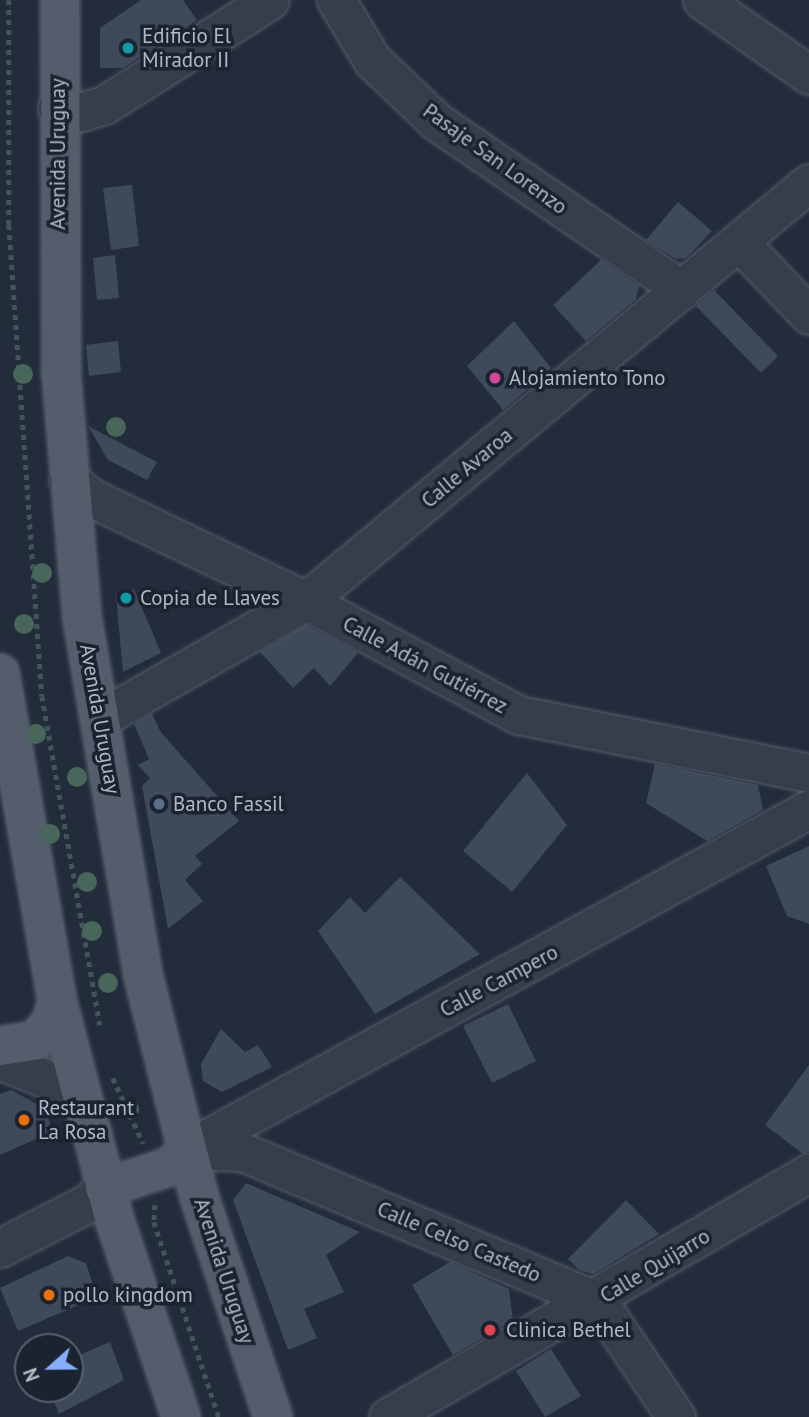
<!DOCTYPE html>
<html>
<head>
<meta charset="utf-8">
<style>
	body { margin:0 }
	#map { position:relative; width:809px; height:1417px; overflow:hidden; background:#222c3b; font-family:"PT Sans",sans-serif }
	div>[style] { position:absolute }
	.building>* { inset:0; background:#3e4a5b }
	.path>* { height:4.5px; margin-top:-2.25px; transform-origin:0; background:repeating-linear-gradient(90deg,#415659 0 5px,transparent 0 10px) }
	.roads { filter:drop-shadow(0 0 2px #545c69) drop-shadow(0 0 2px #545c69) }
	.minor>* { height:37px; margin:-18.5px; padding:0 18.5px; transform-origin:18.5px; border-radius:18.5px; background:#363e4b }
	.major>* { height:38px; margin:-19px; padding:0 19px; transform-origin:19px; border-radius:19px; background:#535d6b }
	.trees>* { width:20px; height:20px; margin:-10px; border-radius:50%; background:#48675a }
	.dots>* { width:19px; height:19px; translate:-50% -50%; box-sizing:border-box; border:4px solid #1b2330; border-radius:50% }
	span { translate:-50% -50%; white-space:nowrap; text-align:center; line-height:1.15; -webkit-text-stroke:7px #1b2330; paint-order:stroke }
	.poi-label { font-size:21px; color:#b1b9c7 }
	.left { translate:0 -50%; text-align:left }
	.street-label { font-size:21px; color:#b1b9c7 }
	.north { position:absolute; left:14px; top:1333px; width:70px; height:70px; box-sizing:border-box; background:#1b2330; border:2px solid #575f6c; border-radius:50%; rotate:249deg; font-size:19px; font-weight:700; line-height:28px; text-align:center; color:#b1b9c7 }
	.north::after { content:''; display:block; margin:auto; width:24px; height:32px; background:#84b0f9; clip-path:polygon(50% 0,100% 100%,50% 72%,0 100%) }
</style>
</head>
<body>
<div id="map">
	<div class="building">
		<i style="clip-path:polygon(141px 0,183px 0,197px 20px,123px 68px,100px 68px,100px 28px)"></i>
		<i style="clip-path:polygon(132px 185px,139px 246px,111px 250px,103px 188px)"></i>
		<i style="clip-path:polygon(678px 202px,712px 231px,686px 258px,676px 259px,646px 240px)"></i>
		<i style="clip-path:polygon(115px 255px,119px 298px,97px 300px,93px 258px)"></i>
		<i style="clip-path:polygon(601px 260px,639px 286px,636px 299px,586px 341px,553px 305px)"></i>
		<i style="clip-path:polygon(714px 290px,778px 356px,761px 373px,696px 306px)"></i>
		<i style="clip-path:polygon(514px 321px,551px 368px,503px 410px,467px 366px)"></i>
		<i style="clip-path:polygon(118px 341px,121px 372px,89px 376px,86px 345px)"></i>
		<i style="clip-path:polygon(88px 426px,157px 462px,147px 480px,108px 460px)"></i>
		<i style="clip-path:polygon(134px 589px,161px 653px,123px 672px,116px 595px)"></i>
		<i style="clip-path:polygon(306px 625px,358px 653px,330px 686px,314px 668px,293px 688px,260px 652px)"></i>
		<i style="clip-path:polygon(152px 713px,160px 731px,239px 821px,195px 856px,202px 864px,185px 880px,203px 901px,168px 929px,142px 786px,150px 778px,138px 765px,149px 759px,134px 724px)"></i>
		<i style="clip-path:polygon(655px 764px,758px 785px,763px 810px,707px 841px,646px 803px)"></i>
		<i style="clip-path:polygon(527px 773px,567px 825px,512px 892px,463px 851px)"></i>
		<i style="clip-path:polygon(809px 846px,809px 924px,787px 916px,766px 866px)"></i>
		<i style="clip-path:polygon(400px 877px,480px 954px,375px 1014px,318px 931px,350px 897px,365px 913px)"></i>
		<i style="clip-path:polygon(508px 1004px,536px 1061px,492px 1083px,463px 1026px)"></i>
		<i style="clip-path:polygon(221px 1029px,245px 1052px,258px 1045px,272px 1067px,222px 1092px,203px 1081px,201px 1064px)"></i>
		<i style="clip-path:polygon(809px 1065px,809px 1152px,803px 1154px,765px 1125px)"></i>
		<i style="clip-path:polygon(11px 1090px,46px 1109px,52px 1132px,0 1155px,0 1094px)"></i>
		<i style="clip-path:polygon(246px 1183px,360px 1232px,326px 1255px,344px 1292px,304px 1309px,317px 1338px,288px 1350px,233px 1200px)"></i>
		<i style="clip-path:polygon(626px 1200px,659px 1234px,593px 1274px,579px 1270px,568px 1259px)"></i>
		<i style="clip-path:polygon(68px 1256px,86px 1263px,97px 1297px,18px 1331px,0 1288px)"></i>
		<i style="clip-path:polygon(450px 1262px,509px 1289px,513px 1320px,453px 1355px,412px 1285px)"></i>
		<i style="clip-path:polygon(110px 1342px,124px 1380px,59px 1414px,49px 1389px,70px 1389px,70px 1359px)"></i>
		<i style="clip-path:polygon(551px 1349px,581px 1396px,545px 1417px,516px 1371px)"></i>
	</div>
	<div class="path">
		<i style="left:9px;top:0;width:225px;rotate:90deg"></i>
		<i style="left:9px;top:225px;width:472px;rotate:86deg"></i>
		<i style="left:42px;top:696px;width:334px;rotate:80deg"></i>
		<i style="left:113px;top:1078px;width:72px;rotate:65.2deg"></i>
		<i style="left:155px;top:1205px;width:17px;rotate:93deg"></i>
		<i style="left:154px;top:1222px;width:206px;rotate:71.6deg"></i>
	</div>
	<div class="roads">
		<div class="minor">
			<i style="left:336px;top:0;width:70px;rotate:59deg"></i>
			<i style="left:372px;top:60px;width:90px;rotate:43.6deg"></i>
			<i style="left:437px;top:122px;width:297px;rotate:34.4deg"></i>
			<i style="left:702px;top:0;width:131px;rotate:35deg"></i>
			<i style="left:57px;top:108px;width:24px;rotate:9deg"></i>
			<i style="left:81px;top:112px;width:24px;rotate:-17deg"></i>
			<i style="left:104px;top:105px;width:196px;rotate:-32.3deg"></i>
			<i style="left:739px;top:242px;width:101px;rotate:46.2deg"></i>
			<i style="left:68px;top:479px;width:28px;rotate:39deg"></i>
			<i style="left:90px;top:497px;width:240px;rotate:25.7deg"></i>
			<i style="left:306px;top:601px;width:242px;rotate:28.2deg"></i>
			<i style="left:519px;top:715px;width:296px;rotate:11.3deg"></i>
			<i style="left:101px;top:718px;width:236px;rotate:-29.7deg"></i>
			<i style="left:306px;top:601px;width:654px;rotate:-39.73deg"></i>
			<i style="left:0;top:1060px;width:87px;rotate:22.2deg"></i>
			<i style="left:186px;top:1150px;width:710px;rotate:-28.69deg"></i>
			<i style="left:188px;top:1150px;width:55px;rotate:2.1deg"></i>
			<i style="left:243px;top:1152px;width:385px;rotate:22.8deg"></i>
			<i style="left:598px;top:1301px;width:140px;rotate:56.1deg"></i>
			<i style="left:0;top:1248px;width:97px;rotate:-27.1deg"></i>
			<i style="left:86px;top:1204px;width:25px;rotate:-40deg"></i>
			<i style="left:388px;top:1417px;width:487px;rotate:-30.1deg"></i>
		</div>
		<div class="major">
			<i style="left:60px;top:0;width:371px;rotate:89.8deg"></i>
			<i style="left:61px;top:371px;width:247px;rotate:85.1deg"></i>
			<i style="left:82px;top:617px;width:363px;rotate:80.3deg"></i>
			<i style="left:143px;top:975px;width:228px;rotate:75.8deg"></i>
			<i style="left:199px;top:1196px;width:233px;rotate:71.5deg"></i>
			<i style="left:0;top:673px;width:332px;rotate:80.1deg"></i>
			<i style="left:57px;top:1000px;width:225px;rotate:75.3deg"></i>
			<i style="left:114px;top:1218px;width:210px;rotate:71.4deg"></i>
			<i style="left:0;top:1046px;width:36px;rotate:-9deg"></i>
			<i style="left:36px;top:1040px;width:25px;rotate:-50deg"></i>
			<i style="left:52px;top:1021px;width:22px;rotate:-77deg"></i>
			<i style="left:105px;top:1188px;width:70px;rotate:-18.4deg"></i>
			<i style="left:171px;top:1166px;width:22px;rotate:-47deg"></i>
		</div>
	</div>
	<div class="trees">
		<i style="left:23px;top:374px"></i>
		<i style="left:116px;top:427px"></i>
		<i style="left:42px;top:573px"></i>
		<i style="left:24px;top:624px"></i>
		<i style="left:36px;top:734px"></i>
		<i style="left:77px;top:777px"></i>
		<i style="left:50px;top:834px"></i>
		<i style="left:87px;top:882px"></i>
		<i style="left:92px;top:931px"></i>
		<i style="left:108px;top:983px"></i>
		<i style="left:129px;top:1109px"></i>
	</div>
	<div class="dots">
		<i style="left:128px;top:48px;background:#0f9aa8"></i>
		<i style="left:495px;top:378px;background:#d1479c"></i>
		<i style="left:126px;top:598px;background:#0f9aa8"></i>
		<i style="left:159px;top:804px;background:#5c6f8a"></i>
		<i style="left:24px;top:1120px;background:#e8710a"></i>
		<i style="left:49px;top:1295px;background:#e8710a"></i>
		<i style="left:490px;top:1330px;background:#e0444e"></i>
	</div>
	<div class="poi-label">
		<span class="left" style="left:142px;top:48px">Edificio El<br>Mirador II</span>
		<span class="left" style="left:509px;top:378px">Alojamiento Tono</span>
		<span class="left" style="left:140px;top:598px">Copia de Llaves</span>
		<span class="left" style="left:173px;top:804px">Banco Fassil</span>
		<span class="left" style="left:38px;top:1120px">Restaurant<br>La Rosa</span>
		<span class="left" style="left:63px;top:1295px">pollo kingdom</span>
		<span class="left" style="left:506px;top:1330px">Clinica Bethel</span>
	</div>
	<div class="street-label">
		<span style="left:58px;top:154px;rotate:-90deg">Avenida Uruguay</span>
		<span style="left:495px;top:159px;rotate:36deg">Pasaje San Lorenzo</span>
		<span style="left:467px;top:468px;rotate:-40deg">Calle Avaroa</span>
		<span style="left:425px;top:665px;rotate:28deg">Calle Adán Gutiérrez</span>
		<span style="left:100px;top:719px;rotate:80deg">Avenida Uruguay</span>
		<span style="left:499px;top:981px;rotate:-28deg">Calle Campero</span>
		<span style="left:459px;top:1242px;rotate:23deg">Calle Celso Castedo</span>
		<span style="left:655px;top:1266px;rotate:-31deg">Calle Quijarro</span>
		<span style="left:224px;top:1271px;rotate:72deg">Avenida Uruguay</span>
	</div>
	<div class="north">N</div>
</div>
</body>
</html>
